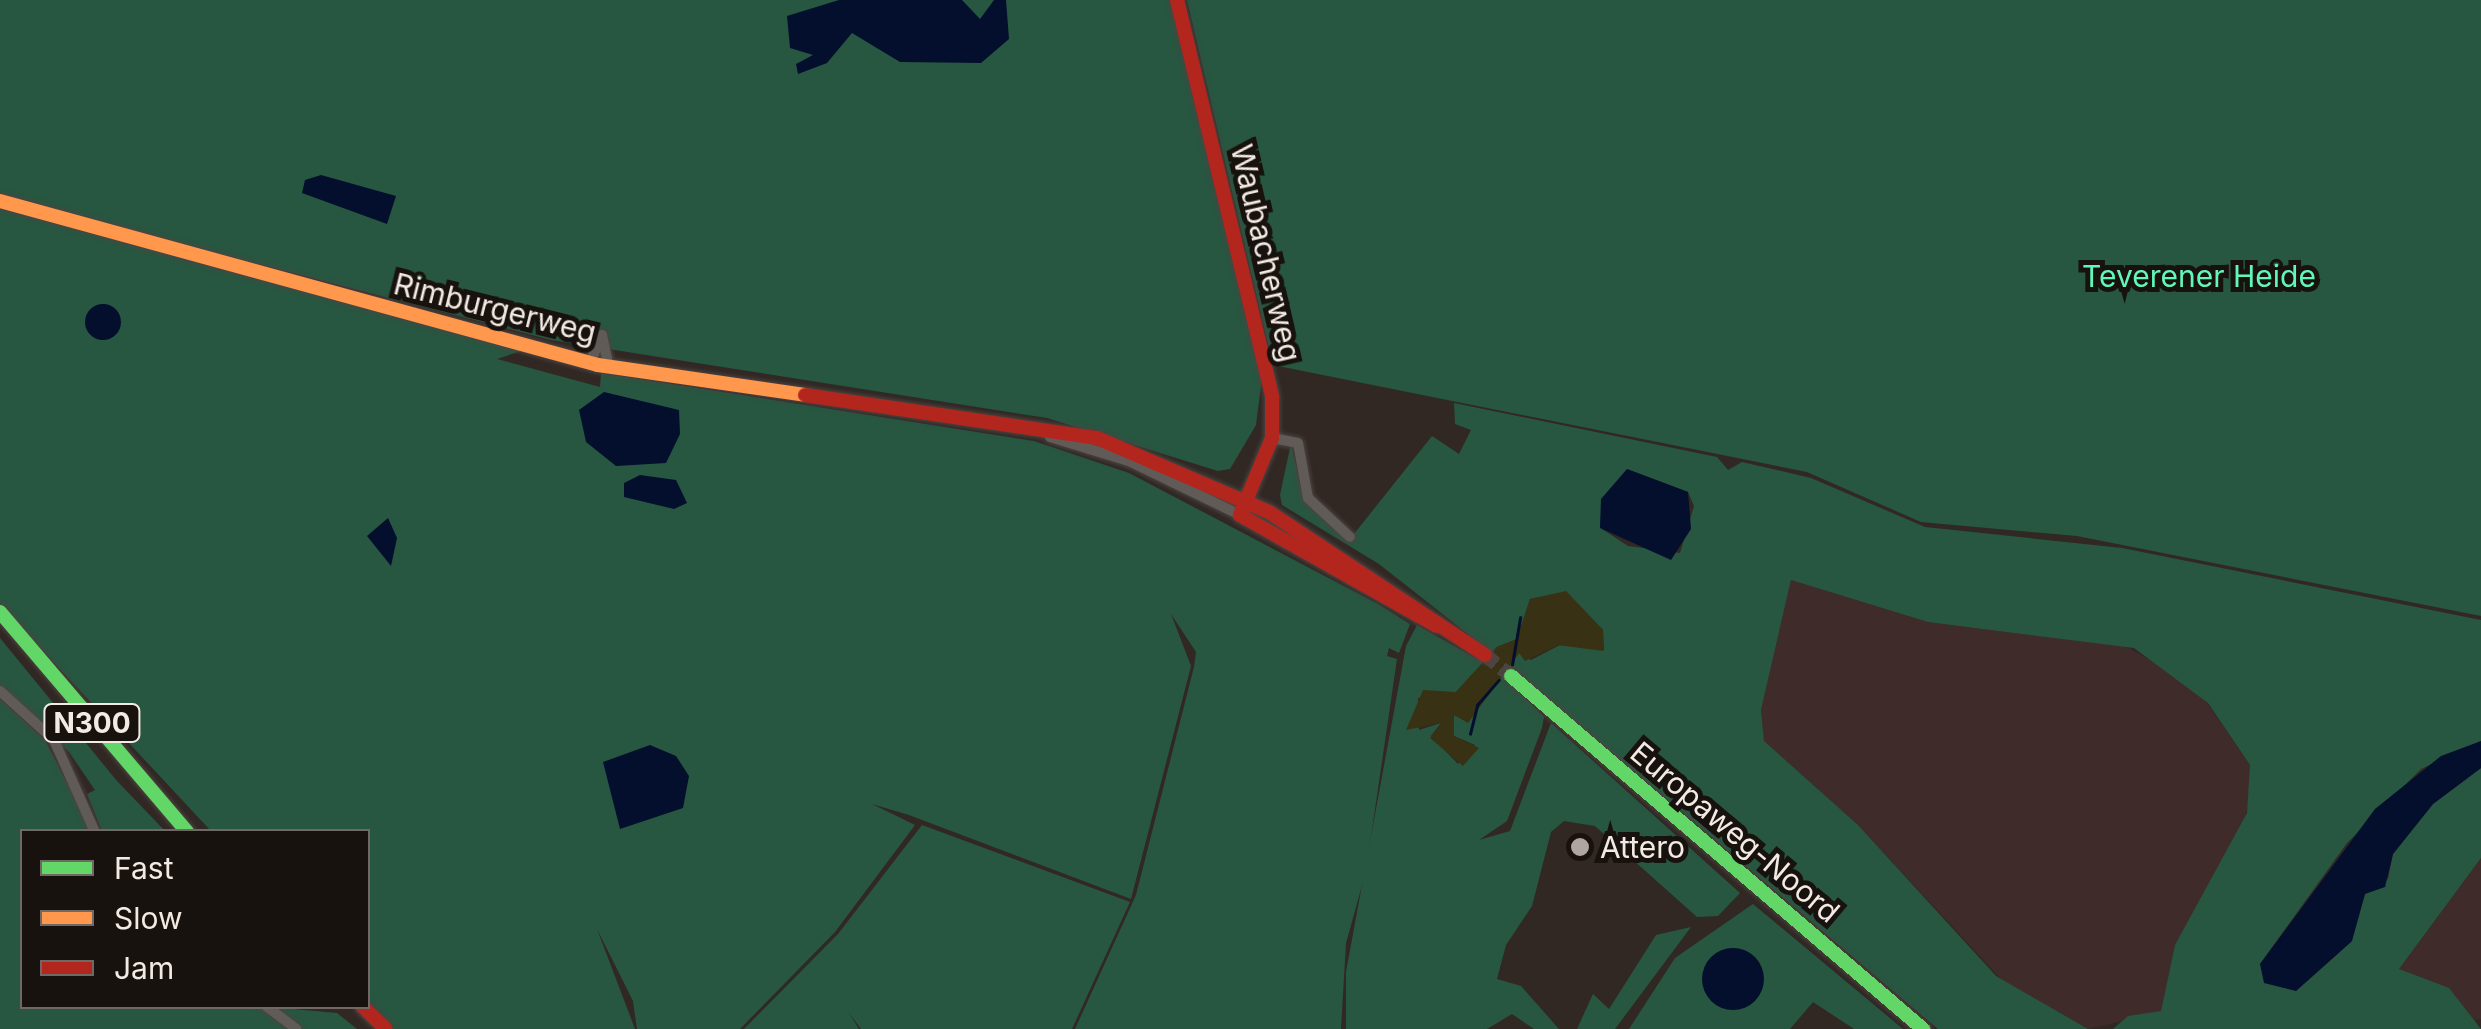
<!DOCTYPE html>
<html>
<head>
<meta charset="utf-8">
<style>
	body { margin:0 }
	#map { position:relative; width:2481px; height:1029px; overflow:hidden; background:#312824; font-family:Inter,sans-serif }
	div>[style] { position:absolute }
	.industrial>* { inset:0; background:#3e2b2a }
	.green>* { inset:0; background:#275741 }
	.sand>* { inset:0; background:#393114 }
	.water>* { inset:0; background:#040f2d }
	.round { border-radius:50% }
	.stream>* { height:2.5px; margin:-1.25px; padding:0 1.25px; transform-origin:1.25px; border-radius:1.25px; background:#040f2d }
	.secondary-tunnel>* { height:14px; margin-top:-7px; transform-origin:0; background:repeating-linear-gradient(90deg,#4e4541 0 14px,transparent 0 21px) }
	.roads { filter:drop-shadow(0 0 2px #4c4441) drop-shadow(0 0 2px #4c4441) }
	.street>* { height:10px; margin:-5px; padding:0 5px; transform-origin:5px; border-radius:5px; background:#615b58 }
	.fast>* { height:14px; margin:-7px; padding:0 7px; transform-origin:7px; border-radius:7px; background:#63d668 }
	.slow>* { height:14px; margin:-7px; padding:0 7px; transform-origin:7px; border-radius:7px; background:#ff974d }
	.jam>* { height:14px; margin:-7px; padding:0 7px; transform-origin:7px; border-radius:7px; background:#b3261e }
	.dots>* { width:28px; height:28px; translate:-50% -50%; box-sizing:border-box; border:5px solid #18120e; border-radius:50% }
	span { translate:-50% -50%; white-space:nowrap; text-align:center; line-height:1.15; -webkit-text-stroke:10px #18120e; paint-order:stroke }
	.shield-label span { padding:2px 8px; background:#18120e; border:2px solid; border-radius:8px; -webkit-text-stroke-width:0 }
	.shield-label { font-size:28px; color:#f4eae4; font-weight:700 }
	.street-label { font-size:30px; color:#f4eae4 }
	.park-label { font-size:30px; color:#62f7ba }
	.poi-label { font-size:30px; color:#f4eae4 }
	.left { translate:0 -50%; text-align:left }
	.legend { position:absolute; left:20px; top:829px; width:350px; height:180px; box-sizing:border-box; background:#18120e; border:2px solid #706864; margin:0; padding:12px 18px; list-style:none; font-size:30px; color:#f4eae4 }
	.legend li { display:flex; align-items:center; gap:20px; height:50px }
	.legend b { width:50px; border:2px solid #706864 }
</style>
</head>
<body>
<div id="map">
	<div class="industrial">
		<i style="clip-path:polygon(1791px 580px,1928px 622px,2121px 644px,2194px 684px,2250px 765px,2253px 786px,2240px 836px,2175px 945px,2161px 1012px,2088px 1029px,2003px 981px,1858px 825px,1764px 741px,1761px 710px)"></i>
		<i style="clip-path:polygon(2481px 858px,2481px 1019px,2473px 1020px,2398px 970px)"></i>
	</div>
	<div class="green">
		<i style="clip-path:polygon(0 0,1172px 0,1262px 378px,1256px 425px,1230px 469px,1218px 471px,1047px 418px,551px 340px,0 197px)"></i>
		<i style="clip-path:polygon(1187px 0,2481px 0,2481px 616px,2077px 536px,1921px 522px,1807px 472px,1273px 365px)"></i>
		<i style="clip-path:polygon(0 205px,524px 350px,497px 359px,600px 387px,601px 373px,1034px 441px,1129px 473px,1378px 604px,1410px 624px,1399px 653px,1389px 648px,1387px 656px,1397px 659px,1366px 871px,1346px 943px,1341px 1029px,1075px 1029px,1136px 895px,1194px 667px,1196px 652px,1171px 614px,1191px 666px,1131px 899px,909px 815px,872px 804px,915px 825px,835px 932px,740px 1029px,637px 1029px,633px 1001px,597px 929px,635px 1029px,392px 1029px,368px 1006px,368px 832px,211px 831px,0 605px)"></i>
		<i style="clip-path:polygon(evenodd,1454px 403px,1717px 457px,1728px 470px,1742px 462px,1811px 478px,1925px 527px,2122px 548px,2481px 620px,2481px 741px,2421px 769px,2347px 843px,2260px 964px,2296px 991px,2351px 942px,2365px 894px,2388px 879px,2393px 854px,2433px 804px,2481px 768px,2481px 858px,2399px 969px,2449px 988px,2481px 1029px,2113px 1029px,2128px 1016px,2161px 1011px,2175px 945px,2247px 813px,2250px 765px,2208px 703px,2134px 648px,1928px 622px,1791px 580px,1761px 710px,1764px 741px,1858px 825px,1996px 976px,2088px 1029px,1938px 1029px,1519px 674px,1514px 687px,1544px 717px,1542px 728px,1507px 821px,1479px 840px,1510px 831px,1551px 723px,1740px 893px,1718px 916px,1697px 917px,1595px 826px,1564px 821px,1551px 832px,1532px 906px,1506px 945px,1497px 979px,1521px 986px,1559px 1029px,1534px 1029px,1512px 1014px,1487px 1029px,1346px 1029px,1346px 972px,1406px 646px,1417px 625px,1477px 659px,1487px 649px,1379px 564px,1282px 505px,1280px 495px,1291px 443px,1302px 493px,1350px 539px,1432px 436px,1459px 454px,1471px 430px,1455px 424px,1454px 403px,1627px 469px,1688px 492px,1694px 506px,1680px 553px,1628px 546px,1602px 529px,1627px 469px,1454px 403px,1566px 592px,1603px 630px,1604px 650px,1560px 645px,1531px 660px,1519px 653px,1469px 721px,1454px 715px,1454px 736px,1475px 745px,1458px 764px,1431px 736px,1441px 723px,1419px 730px,1418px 698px,1456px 692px,1497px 647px,1517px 639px,1530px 599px,1566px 592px)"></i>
		<i style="clip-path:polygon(0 638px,117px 781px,165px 831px,102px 831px,87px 794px,95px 790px,69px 752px,0 688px)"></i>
		<i style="clip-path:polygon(0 699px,45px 740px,92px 831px,22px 832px,22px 1006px,261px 1007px,289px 1029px,0 1029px)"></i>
		<i style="clip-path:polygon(922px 825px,1130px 902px,1072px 1029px,861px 1029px,849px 1013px,859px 1029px,744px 1029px,838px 934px)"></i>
		<i style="clip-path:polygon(1753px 904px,1903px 1029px,1854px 1029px,1813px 1002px,1790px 1029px,1629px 1029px,1675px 958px)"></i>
		<i style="clip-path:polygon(1691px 927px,1615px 1029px,1577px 1029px,1593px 994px,1609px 1009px,1656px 935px)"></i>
		<i style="clip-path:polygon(271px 1007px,337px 1013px,357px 1029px,302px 1029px)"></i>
	</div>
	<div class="sand">
		<i style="clip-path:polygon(1566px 591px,1603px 630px,1603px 651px,1558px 645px,1525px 661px,1519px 653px,1468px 723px,1454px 715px,1454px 736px,1479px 748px,1463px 766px,1430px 738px,1441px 723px,1406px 730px,1423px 690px,1456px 692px,1497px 647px,1517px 639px,1530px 599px)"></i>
	</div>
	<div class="water">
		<i style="clip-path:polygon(839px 0,962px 0,980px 19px,994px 0,1006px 0,1009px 39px,981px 63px,900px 62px,852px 33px,827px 63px,798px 74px,796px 64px,813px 55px,790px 48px,787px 16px)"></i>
		<i style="clip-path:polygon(321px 175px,396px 196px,387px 224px,302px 193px,305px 180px)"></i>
		<i class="round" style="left:85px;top:304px;width:36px;height:36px"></i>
		<i style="clip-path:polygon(604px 392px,679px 410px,680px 434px,666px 463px,616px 466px,586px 442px,579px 410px)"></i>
		<i style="clip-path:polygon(1627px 469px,1688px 492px,1691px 529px,1671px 560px,1600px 528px,1601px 499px)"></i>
		<i style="clip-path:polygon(640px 475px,676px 480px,687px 503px,674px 509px,624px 497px,624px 483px)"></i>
		<i style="clip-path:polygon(388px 518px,397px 538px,391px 566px,367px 536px)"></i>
		<i style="clip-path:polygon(2481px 741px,2481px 768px,2433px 804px,2393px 854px,2385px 887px,2365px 894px,2352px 941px,2296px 991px,2264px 983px,2260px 964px,2375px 809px,2441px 756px)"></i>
		<i style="clip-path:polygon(650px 745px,676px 756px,689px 776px,683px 808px,620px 829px,603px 762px)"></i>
		<i class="round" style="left:1702px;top:948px;width:62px;height:62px"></i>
	</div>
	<div class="stream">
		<i style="left:1512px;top:665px;width:48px;rotate:-80.3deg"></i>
		<i style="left:1470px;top:734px;width:30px;rotate:-76deg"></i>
		<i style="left:1477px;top:705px;width:33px;rotate:-49deg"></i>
	</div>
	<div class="secondary-tunnel">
		<i style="left:1485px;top:655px;width:33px;rotate:39deg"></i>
	</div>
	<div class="roads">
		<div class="street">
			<i style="left:591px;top:360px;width:27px;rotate:-66deg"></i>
			<i style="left:602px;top:335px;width:29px;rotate:78deg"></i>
			<i style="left:1050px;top:437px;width:83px;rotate:16.9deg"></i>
			<i style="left:1129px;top:461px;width:123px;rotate:25.9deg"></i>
			<i style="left:1272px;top:438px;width:26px;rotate:11deg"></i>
			<i style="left:1298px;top:443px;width:56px;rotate:79.7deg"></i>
			<i style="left:1308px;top:498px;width:57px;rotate:42.9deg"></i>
			<i style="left:0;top:691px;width:73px;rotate:42.2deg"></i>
			<i style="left:54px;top:740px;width:101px;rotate:66deg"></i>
			<i style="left:266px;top:1006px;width:38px;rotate:37deg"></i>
		</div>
		<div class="fast">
			<i style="left:0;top:612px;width:289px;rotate:49.6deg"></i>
			<i style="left:1511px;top:676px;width:543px;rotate:40.59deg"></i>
		</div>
		<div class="slow">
			<i style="left:0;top:201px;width:620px;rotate:15.34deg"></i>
			<i style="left:598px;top:365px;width:209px;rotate:8.2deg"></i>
		</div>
		<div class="jam">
			<i style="left:1177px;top:0;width:408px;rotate:76.5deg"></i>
			<i style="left:1272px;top:397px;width:41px;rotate:90deg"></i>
			<i style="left:1272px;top:438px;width:83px;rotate:112.6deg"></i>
			<i style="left:1240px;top:515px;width:226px;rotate:29.4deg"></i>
			<i style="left:805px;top:395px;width:295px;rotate:8.4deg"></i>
			<i style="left:1097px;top:438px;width:187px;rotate:23.3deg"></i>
			<i style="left:1269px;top:512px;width:259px;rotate:33.5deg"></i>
			<i style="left:362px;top:1006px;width:33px;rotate:44deg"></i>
		</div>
	</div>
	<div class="dots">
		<i style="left:1580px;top:847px;background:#b0a6a1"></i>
	</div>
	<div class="shield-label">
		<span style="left:92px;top:723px">N300</span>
	</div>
	<div class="street-label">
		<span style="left:1266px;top:253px;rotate:77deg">Waubacherweg</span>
		<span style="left:495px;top:308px;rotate:14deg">Rimburgerweg</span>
		<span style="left:1735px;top:832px;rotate:40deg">Europaweg-Noord</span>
	</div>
	<div class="park-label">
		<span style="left:2199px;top:276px">Teverener Heide</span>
	</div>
	<div class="poi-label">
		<span class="left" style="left:1600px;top:847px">Attero</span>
	</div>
	<ul class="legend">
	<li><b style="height:12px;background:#63d668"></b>Fast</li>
	<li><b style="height:12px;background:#ff974d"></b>Slow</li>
	<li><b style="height:12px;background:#b3261e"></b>Jam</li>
	</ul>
</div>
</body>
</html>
